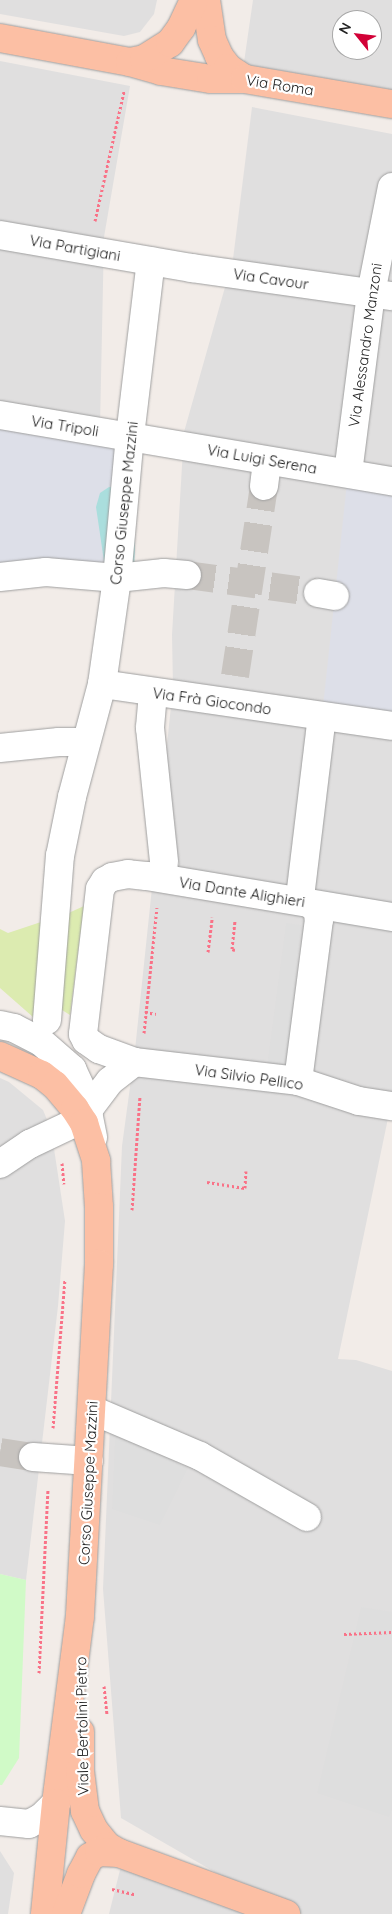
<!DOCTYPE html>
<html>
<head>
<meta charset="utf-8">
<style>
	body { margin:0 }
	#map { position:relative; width:392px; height:1914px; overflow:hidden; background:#f2ece8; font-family:Quicksand,sans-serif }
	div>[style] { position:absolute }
	.residential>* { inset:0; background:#e0dfdf }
	.grass>* { inset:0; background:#dcebb0 }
	.park>* { inset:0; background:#d0fac7 }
	.parking>* { inset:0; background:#dedede }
	.plaza>* { inset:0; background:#dddfe8 }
	.water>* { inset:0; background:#aadedd }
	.minor-tunnel>* { height:28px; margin-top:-14px; transform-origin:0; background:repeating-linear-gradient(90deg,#c8c4c0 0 28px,transparent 0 42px) }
	.path>* { height:3px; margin-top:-1.5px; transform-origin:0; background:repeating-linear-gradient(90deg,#f97287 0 2.5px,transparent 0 5px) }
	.roads { filter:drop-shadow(0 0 1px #9f9f9f) drop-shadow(0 0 1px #9f9f9f) }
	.minor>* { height:28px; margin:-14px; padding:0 14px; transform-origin:14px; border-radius:14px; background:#fff }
	.major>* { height:28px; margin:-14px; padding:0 14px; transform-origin:14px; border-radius:14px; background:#fcbfa4 }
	span { translate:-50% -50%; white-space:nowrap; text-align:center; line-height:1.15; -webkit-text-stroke:4.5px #fff; paint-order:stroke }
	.street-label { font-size:15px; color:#222 }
	.north { position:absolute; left:332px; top:10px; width:50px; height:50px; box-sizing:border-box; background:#fff; border:1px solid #a7a7a7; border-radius:50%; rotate:299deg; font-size:14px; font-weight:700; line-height:20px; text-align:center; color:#222 }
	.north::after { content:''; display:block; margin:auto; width:18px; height:22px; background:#d20137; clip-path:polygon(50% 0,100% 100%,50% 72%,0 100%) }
</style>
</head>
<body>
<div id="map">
	<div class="residential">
		<i style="clip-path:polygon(0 0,157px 0,154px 14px,140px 32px,124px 36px,0 14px)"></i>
		<i style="clip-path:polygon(evenodd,253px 0,392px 0,392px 94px,243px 69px,253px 0,342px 20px,372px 20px,372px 50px,342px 50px,342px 20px)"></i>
		<i style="clip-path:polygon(0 61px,130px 86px,104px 237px,100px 426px,0 409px)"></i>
		<i style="clip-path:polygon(252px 107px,392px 134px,392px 1099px,338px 1359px,356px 1360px,392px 1371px,392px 1914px,302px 1914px,260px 1898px,121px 1818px,103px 1589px,122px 1146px,135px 1050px,173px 687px,172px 635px,184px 432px,233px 259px)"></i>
		<i style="clip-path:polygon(0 1078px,9px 1082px,43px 1110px,51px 1129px,65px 1221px,58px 1306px,26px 1580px,0 1574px)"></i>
		<i style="clip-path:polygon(0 1851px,14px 1873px,8px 1914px,0 1914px)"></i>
		<i style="clip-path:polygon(121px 1866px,265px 1914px,109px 1914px)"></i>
	</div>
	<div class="grass">
		<i style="clip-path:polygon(84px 906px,70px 1015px,62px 1010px,62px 916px)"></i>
		<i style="clip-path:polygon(44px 921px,33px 1017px,0 988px,0 929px,8px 933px)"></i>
	</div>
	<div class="park">
		<i style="clip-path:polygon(0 1574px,26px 1580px,19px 1758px,2px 1785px,0 1785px)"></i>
	</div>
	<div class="parking">
		<i style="clip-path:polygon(286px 923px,301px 925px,288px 1073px,266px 1073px)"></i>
		<i style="clip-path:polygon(115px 1436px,188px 1468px,160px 1525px,112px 1509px)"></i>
		<i style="clip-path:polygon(361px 1607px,392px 1612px,392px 1810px,389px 1817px,317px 1793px)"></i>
	</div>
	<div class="plaza">
		<i style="clip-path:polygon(0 415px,130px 436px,117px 578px,0 577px)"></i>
		<i style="clip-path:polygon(348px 473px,392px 481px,392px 726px,322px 716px)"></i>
	</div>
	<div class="water">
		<i style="clip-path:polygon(109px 487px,113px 487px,133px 523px,135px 550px,134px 567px,105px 568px,96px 507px,100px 493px)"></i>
	</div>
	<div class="minor-tunnel">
		<i style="left:187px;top:575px;width:132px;rotate:7.8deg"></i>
		<i style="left:235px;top:676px;width:192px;rotate:-81.3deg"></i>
		<i style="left:0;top:1452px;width:33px;rotate:9deg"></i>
	</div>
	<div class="path">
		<i style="left:95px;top:221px;width:133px;rotate:-77.4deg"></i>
		<i style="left:235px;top:950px;width:3px;rotate:-162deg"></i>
		<i style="left:232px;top:949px;width:28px;rotate:-84deg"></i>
		<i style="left:208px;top:952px;width:35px;rotate:-83deg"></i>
		<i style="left:145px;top:1012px;width:11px;rotate:10deg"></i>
		<i style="left:144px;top:1033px;width:126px;rotate:-84.1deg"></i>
		<i style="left:62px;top:1163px;width:21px;rotate:85deg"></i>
		<i style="left:207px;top:1182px;width:38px;rotate:9deg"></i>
		<i style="left:245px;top:1188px;width:17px;rotate:-87deg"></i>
		<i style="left:132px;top:1210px;width:113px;rotate:-86deg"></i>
		<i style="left:53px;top:1428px;width:148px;rotate:-85.4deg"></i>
		<i style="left:344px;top:1634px;width:48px;rotate:-2.4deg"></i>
		<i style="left:39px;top:1673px;width:184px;rotate:-87.2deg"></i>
		<i style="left:104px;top:1686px;width:28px;rotate:84deg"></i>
		<i style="left:112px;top:1889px;width:23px;rotate:13deg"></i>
	</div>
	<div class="roads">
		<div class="minor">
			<i style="left:0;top:235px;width:195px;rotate:9.8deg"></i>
			<i style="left:192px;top:268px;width:202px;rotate:8deg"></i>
			<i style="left:0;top:415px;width:398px;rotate:9.6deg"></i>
			<i style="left:348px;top:473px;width:181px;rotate:-82.7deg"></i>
			<i style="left:371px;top:293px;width:108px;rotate:-78.8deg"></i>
			<i style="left:264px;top:486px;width:25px;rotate:-83deg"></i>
			<i style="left:0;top:577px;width:46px;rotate:-6.2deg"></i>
			<i style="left:46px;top:572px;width:71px;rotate:4.8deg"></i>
			<i style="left:117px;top:578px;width:47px;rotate:-6.1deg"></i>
			<i style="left:164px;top:573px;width:23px;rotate:5deg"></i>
			<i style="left:318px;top:593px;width:17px;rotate:10deg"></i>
			<i style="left:102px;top:684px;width:293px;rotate:8.2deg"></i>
			<i style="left:153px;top:693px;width:35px;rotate:95deg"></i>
			<i style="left:150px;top:728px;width:135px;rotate:84deg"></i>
			<i style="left:0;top:748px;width:59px;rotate:-5.8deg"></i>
			<i style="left:59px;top:742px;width:26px"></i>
			<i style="left:301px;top:889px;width:174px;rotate:-83.1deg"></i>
			<i style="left:392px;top:917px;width:249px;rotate:-170.5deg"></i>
			<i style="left:146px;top:876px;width:18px;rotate:-174deg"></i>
			<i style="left:128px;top:874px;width:16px;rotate:169deg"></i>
			<i style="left:112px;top:877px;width:8px;rotate:150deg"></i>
			<i style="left:105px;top:881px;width:9px;rotate:122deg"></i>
			<i style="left:100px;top:889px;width:146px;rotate:96.7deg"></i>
			<i style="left:83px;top:1034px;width:7px;rotate:63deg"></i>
			<i style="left:86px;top:1040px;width:16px;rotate:35deg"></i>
			<i style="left:99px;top:1049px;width:37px;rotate:20deg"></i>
			<i style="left:134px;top:1062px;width:165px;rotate:6.6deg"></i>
			<i style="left:298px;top:1081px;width:64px;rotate:18.2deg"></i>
			<i style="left:359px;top:1101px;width:33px;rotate:9deg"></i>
			<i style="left:47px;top:1020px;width:165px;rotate:-85.5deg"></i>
			<i style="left:60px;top:856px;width:60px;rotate:-78.5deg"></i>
			<i style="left:72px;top:797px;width:117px;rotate:-75.1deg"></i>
			<i style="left:102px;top:684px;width:107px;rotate:-81.9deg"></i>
			<i style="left:117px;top:578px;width:143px;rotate:-84.8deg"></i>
			<i style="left:130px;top:436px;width:176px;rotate:-83.2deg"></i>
			<i style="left:0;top:1025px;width:14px;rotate:12deg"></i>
			<i style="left:14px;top:1028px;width:29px;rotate:27deg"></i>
			<i style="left:40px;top:1041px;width:43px;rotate:41.2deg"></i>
			<i style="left:72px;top:1069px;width:31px;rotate:65deg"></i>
			<i style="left:85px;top:1097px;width:41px;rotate:78.7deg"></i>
			<i style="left:298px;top:1081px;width:162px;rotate:-82.6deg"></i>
			<i style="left:319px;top:920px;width:11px;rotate:-100deg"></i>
			<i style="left:317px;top:909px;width:12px;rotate:-145deg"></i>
			<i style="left:88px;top:1110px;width:36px;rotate:-53deg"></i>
			<i style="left:110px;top:1081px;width:31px;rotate:-38deg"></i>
			<i style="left:0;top:1164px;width:36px;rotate:-34deg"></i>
			<i style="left:30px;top:1144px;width:65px;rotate:-25.4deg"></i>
			<i style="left:92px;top:1410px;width:117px;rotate:23.1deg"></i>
			<i style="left:200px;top:1456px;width:123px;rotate:29.7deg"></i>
			<i style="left:33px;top:1457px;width:56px;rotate:4.1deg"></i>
			<i style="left:0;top:1821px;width:29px;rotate:6deg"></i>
			<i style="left:29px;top:1824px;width:15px;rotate:-28deg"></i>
			<i style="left:42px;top:1817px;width:20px;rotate:-45deg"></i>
		</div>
		<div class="major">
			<i style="left:206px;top:0;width:40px;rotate:81.5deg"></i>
			<i style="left:212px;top:40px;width:17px;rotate:66deg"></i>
			<i style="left:219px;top:56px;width:15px;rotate:53deg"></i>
			<i style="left:228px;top:68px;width:20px;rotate:33deg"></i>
			<i style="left:0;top:38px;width:132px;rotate:10.5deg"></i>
			<i style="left:130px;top:62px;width:32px;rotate:16deg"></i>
			<i style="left:161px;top:71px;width:51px;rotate:9.1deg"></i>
			<i style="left:211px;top:79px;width:34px"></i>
			<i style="left:245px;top:79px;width:149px;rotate:9.7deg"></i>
			<i style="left:130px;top:62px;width:14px;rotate:-12deg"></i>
			<i style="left:144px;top:59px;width:31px;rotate:-32deg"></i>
			<i style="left:170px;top:43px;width:19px;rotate:-54deg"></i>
			<i style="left:181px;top:28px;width:31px;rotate:-65deg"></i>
			<i style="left:0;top:1056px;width:46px;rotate:24.3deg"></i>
			<i style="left:42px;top:1075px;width:16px;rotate:38deg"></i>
			<i style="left:55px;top:1085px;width:31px;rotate:50deg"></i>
			<i style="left:75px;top:1109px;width:17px;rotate:57deg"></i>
			<i style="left:84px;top:1123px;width:40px;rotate:72deg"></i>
			<i style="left:96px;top:1161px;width:46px;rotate:86.3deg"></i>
			<i style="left:99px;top:1207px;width:57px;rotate:90deg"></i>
			<i style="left:99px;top:1264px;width:353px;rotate:93.1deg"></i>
			<i style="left:80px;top:1616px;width:189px;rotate:97.3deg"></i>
			<i style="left:56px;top:1803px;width:112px;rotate:95.7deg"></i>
			<i style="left:80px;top:1732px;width:39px;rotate:90deg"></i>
			<i style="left:80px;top:1771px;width:40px;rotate:82.9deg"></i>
			<i style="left:85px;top:1811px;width:21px;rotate:65deg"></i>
			<i style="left:94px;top:1830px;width:21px;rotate:51deg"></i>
			<i style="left:107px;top:1846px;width:14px;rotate:30deg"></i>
			<i style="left:119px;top:1853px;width:178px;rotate:20.1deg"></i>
			<i style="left:66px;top:1914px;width:43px;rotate:-69.4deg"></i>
			<i style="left:81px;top:1874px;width:19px;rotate:-62deg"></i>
			<i style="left:90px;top:1857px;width:10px;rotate:-29deg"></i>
			<i style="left:99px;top:1852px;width:20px;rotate:3deg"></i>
		</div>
	</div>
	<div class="street-label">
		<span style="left:280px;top:85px;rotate:9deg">Via Roma</span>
		<span style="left:75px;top:248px;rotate:10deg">Via Partigiani</span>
		<span style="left:271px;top:279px;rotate:8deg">Via Cavour</span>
		<span style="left:365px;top:345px;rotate:-82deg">Via Alessandro Manzoni</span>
		<span style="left:65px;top:426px;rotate:9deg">Via Tripoli</span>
		<span style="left:262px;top:459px;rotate:10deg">Via Luigi Serena</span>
		<span style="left:124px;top:503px;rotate:-84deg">Corso Giuseppe Mazzini</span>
		<span style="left:212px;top:701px;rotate:8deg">Via Frà Giocondo</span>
		<span style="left:242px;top:892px;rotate:9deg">Via Dante Alighieri</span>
		<span style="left:249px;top:1077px;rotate:8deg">Via Silvio Pellico</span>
		<span style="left:88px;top:1483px;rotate:-87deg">Corso Giuseppe Mazzini</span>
		<span style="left:82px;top:1726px;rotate:-91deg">Viale Bertolini Pietro</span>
	</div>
	<div class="north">N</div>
</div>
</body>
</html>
